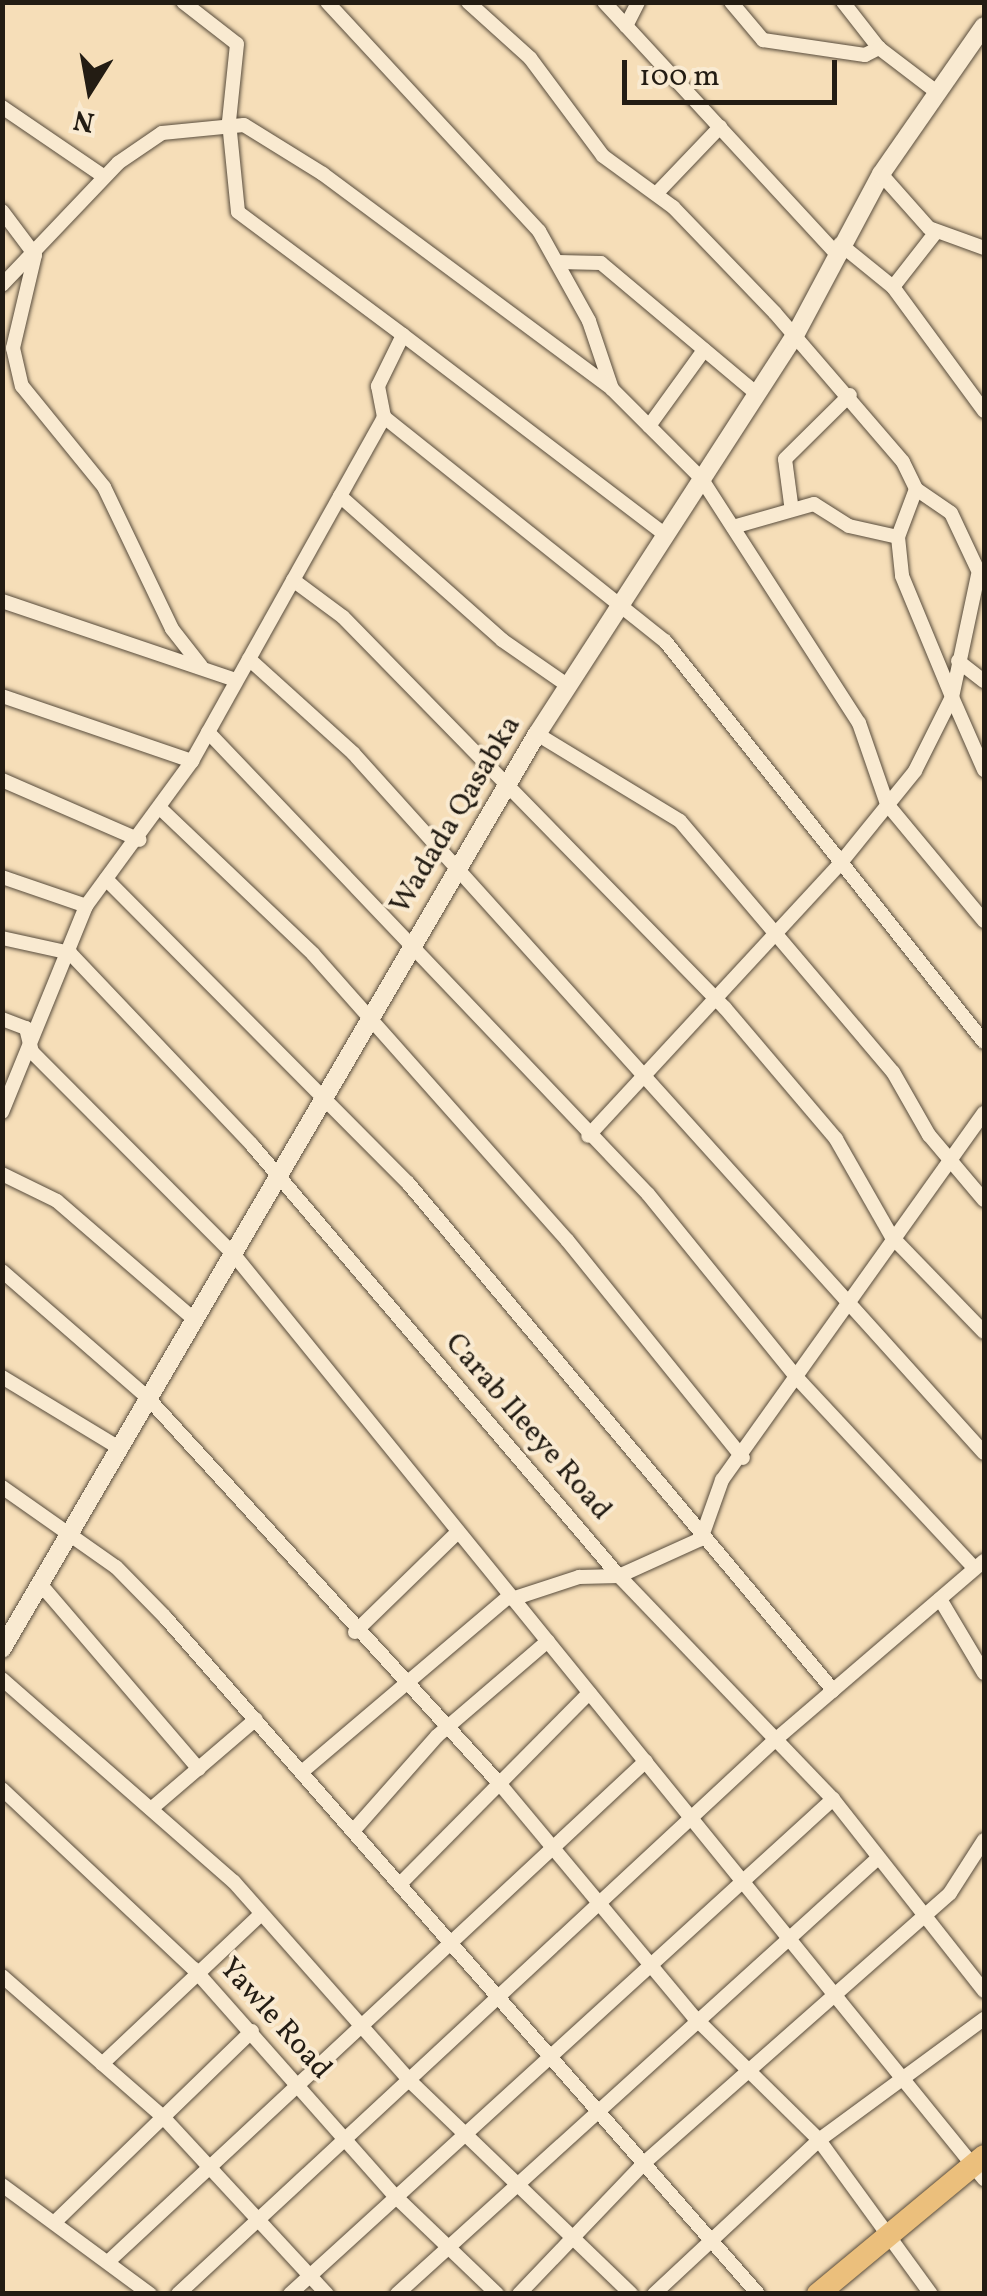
<!DOCTYPE html>
<html>
<head>
<meta charset="utf-8">
<style>
	body { margin:0 }
	#map { position:relative; width:987px; height:2296px; overflow:hidden; background:#f6deb8; font-family:Vollkorn,serif }
	div>[style] { position:absolute }
	.roads { filter:drop-shadow(0 0 2px #584c3c) drop-shadow(0 0 2px #584c3c) }
	.minor>* { height:14px; margin:-7px; padding:0 7px; transform-origin:7px; border-radius:7px; background:#f9ead1 }
	.tertiary>* { height:18px; margin:-9px; padding:0 9px; transform-origin:9px; border-radius:9px; background:#f9ead1 }
	.trunk>* { height:22px; margin:-11px; padding:0 11px; transform-origin:11px; border-radius:11px; background:#ebbf7c }
	span { translate:-50% -50%; white-space:nowrap; text-align:center; line-height:1.15; -webkit-text-stroke:8px #f9ead1; paint-order:stroke }
	.street-label { font-size:30px; color:#231c13 }
	.frame { position:absolute; inset:0; border:5px solid #231c13; pointer-events:none }
	.north { position:absolute; left:40px; top:40px; width:100px; height:100px; -webkit-text-stroke:8px #f9ead1; paint-order:stroke; rotate:191deg; font-size:28px; font-weight:700; line-height:40px; text-align:center; color:#231c13 }
	.north::after { content:''; display:block; margin:auto; width:35px; height:45px; background:#231c13; clip-path:polygon(50% 0,100% 100%,50% 72%,0 100%) }
	.scale { position:absolute; left:622px; top:60px; width:215px; height:45px; box-sizing:border-box; border:5px solid #231c13; border-top:0; padding-left:12px; font-size:30px; line-height:35px; white-space:nowrap; color:#231c13; -webkit-text-stroke:8px #f9ead1; paint-order:stroke }
</style>
</head>
<body>
<div id="map">
	<div class="roads">
		<div class="minor">
			<i style="left:183px;top:2px;width:68px;rotate:37.9deg"></i>
			<i style="left:237px;top:44px;width:78px;rotate:95.9deg"></i>
			<i style="left:229px;top:122px;width:90px;rotate:84.3deg"></i>
			<i style="left:238px;top:212px;width:206px;rotate:36.7deg"></i>
			<i style="left:403px;top:335px;width:57px;rotate:116.1deg"></i>
			<i style="left:378px;top:386px;width:32px;rotate:79deg"></i>
			<i style="left:327px;top:2px;width:312px;rotate:47.2deg"></i>
			<i style="left:539px;top:231px;width:103px;rotate:60.9deg"></i>
			<i style="left:589px;top:321px;width:72px;rotate:71.3deg"></i>
			<i style="left:468px;top:2px;width:84px;rotate:42.1deg"></i>
			<i style="left:530px;top:58px;width:122px;rotate:53.3deg"></i>
			<i style="left:603px;top:156px;width:87px;rotate:36.1deg"></i>
			<i style="left:673px;top:207px;width:147px;rotate:46.1deg"></i>
			<i style="left:775px;top:313px;width:196px;rotate:49.3deg"></i>
			<i style="left:903px;top:462px;width:30px;rotate:64deg"></i>
			<i style="left:916px;top:489px;width:51px;rotate:110.6deg"></i>
			<i style="left:898px;top:537px;width:39px;rotate:84deg"></i>
			<i style="left:902px;top:576px;width:131px;rotate:67.5deg"></i>
			<i style="left:952px;top:697px;width:83px;rotate:116.6deg"></i>
			<i style="left:915px;top:771px;width:121px;rotate:129deg"></i>
			<i style="left:839px;top:865px;width:369px;rotate:132.8deg"></i>
			<i style="left:604px;top:2px;width:342px;rotate:47.3deg"></i>
			<i style="left:731px;top:2px;width:50px;rotate:49.9deg"></i>
			<i style="left:763px;top:40px;width:103px;rotate:8.4deg"></i>
			<i style="left:865px;top:55px;width:16px;rotate:-27deg"></i>
			<i style="left:843px;top:2px;width:58px;rotate:52deg"></i>
			<i style="left:879px;top:48px;width:74px;rotate:37.3deg"></i>
			<i style="left:626px;top:26px;width:27px;rotate:-63deg"></i>
			<i style="left:2px;top:107px;width:122px;rotate:34.3deg"></i>
			<i style="left:881px;top:174px;width:72px;rotate:48.4deg"></i>
			<i style="left:929px;top:228px;width:59px;rotate:20deg"></i>
			<i style="left:656px;top:194px;width:93px;rotate:-46.3deg"></i>
			<i style="left:2px;top:211px;width:55px;rotate:53.1deg"></i>
			<i style="left:35px;top:255px;width:96px;rotate:103.3deg"></i>
			<i style="left:13px;top:348px;width:39px;rotate:77deg"></i>
			<i style="left:22px;top:386px;width:130px;rotate:50.9deg"></i>
			<i style="left:104px;top:487px;width:157px;rotate:64.4deg"></i>
			<i style="left:172px;top:629px;width:47px;rotate:51.9deg"></i>
			<i style="left:840px;top:244px;width:68px;rotate:39.1deg"></i>
			<i style="left:893px;top:287px;width:154px;rotate:53.7deg"></i>
			<i style="left:558px;top:262px;width:43px;rotate:1.3deg"></i>
			<i style="left:601px;top:263px;width:202px;rotate:40deg"></i>
			<i style="left:2px;top:285px;width:168px;rotate:-46.4deg"></i>
			<i style="left:118px;top:163px;width:53px;rotate:-34.3deg"></i>
			<i style="left:162px;top:133px;width:82px;rotate:-5.6deg"></i>
			<i style="left:244px;top:125px;width:93px;rotate:31.8deg"></i>
			<i style="left:323px;top:174px;width:360px;rotate:36.6deg"></i>
			<i style="left:612px;top:389px;width:126px;rotate:45deg"></i>
			<i style="left:701px;top:478px;width:292px;rotate:57.2deg"></i>
			<i style="left:859px;top:723px;width:86px;rotate:70.9deg"></i>
			<i style="left:887px;top:804px;width:152px;rotate:50.3deg"></i>
			<i style="left:893px;top:287px;width:70px;rotate:-52deg"></i>
			<i style="left:403px;top:335px;width:328px;rotate:37.3deg"></i>
			<i style="left:649px;top:426px;width:94px;rotate:-54.1deg"></i>
			<i style="left:916px;top:489px;width:42px;rotate:34.4deg"></i>
			<i style="left:951px;top:513px;width:75px;rotate:64.8deg"></i>
			<i style="left:340px;top:496px;width:217px;rotate:41.6deg"></i>
			<i style="left:502px;top:640px;width:79px;rotate:34.7deg"></i>
			<i style="left:791px;top:504px;width:45px;rotate:-97.6deg"></i>
			<i style="left:785px;top:459px;width:91px;rotate:-44.6deg"></i>
			<i style="left:733px;top:527px;width:84px;rotate:-15.9deg"></i>
			<i style="left:814px;top:504px;width:41px;rotate:32.2deg"></i>
			<i style="left:849px;top:526px;width:50px;rotate:12.7deg"></i>
			<i style="left:978px;top:575px;width:125px;rotate:102deg"></i>
			<i style="left:952px;top:697px;width:80px;rotate:66.3deg"></i>
			<i style="left:293px;top:580px;width:62px;rotate:36.5deg"></i>
			<i style="left:343px;top:617px;width:547px;rotate:45.67deg"></i>
			<i style="left:725px;top:1008px;width:172px;rotate:49.7deg"></i>
			<i style="left:836px;top:1139px;width:113px;rotate:60.3deg"></i>
			<i style="left:892px;top:1237px;width:132px;rotate:45.9deg"></i>
			<i style="left:2px;top:601px;width:247px;rotate:18.7deg"></i>
			<i style="left:249px;top:659px;width:140px;rotate:42.1deg"></i>
			<i style="left:353px;top:753px;width:942px;rotate:47.97deg"></i>
			<i style="left:958px;top:661px;width:33px;rotate:38deg"></i>
			<i style="left:2px;top:696px;width:201px;rotate:18.9deg"></i>
			<i style="left:208px;top:732px;width:638px;rotate:46.4deg"></i>
			<i style="left:648px;top:1194px;width:238px;rotate:51deg"></i>
			<i style="left:798px;top:1379px;width:258px;rotate:47deg"></i>
			<i style="left:537px;top:734px;width:167px;rotate:31.3deg"></i>
			<i style="left:680px;top:821px;width:329px;rotate:49.7deg"></i>
			<i style="left:893px;top:1072px;width:73px;rotate:60.3deg"></i>
			<i style="left:929px;top:1135px;width:85px;rotate:49.8deg"></i>
			<i style="left:2px;top:780px;width:150px;rotate:23.5deg"></i>
			<i style="left:161px;top:809px;width:210px;rotate:43.6deg"></i>
			<i style="left:313px;top:954px;width:383px;rotate:48.4deg"></i>
			<i style="left:567px;top:1240px;width:280px;rotate:51.1deg"></i>
			<i style="left:2px;top:877px;width:89px;rotate:19deg"></i>
			<i style="left:106px;top:879px;width:429px;rotate:45.2deg"></i>
			<i style="left:408px;top:1183px;width:662px;rotate:50.03deg"></i>
			<i style="left:2px;top:938px;width:70px;rotate:12.4deg"></i>
			<i style="left:70px;top:953px;width:265px;rotate:46.5deg"></i>
			<i style="left:252px;top:1145px;width:566px;rotate:49.59deg"></i>
			<i style="left:619px;top:1576px;width:309px;rotate:46.2deg"></i>
			<i style="left:833px;top:1799px;width:244px;rotate:51.8deg"></i>
			<i style="left:2px;top:1019px;width:26px;rotate:21deg"></i>
			<i style="left:26px;top:1028px;width:25px;rotate:76deg"></i>
			<i style="left:32px;top:1052px;width:288px;rotate:45.1deg"></i>
			<i style="left:235px;top:1256px;width:1189px;rotate:50.94deg"></i>
			<i style="left:2px;top:1112px;width:222px;rotate:-67.8deg"></i>
			<i style="left:86px;top:906px;width:180px;rotate:-53.8deg"></i>
			<i style="left:192px;top:761px;width:394px;rotate:-60.8deg"></i>
			<i style="left:384px;top:417px;width:359px;rotate:38.6deg"></i>
			<i style="left:665px;top:641px;width:512px;rotate:51.5deg"></i>
			<i style="left:2px;top:1174px;width:61px;rotate:26.1deg"></i>
			<i style="left:57px;top:1201px;width:176px;rotate:40.8deg"></i>
			<i style="left:2px;top:1271px;width:192px;rotate:41deg"></i>
			<i style="left:147px;top:1397px;width:522px;rotate:47.64deg"></i>
			<i style="left:499px;top:1783px;width:305px;rotate:50.2deg"></i>
			<i style="left:694px;top:2017px;width:175px;rotate:44.5deg"></i>
			<i style="left:819px;top:2140px;width:190px;rotate:54deg"></i>
			<i style="left:2px;top:1377px;width:139px;rotate:31.2deg"></i>
			<i style="left:2px;top:1487px;width:139px;rotate:35.1deg"></i>
			<i style="left:116px;top:1567px;width:70px;rotate:45.6deg"></i>
			<i style="left:165px;top:1617px;width:900px;rotate:48.78deg"></i>
			<i style="left:42px;top:1586px;width:241px;rotate:49.4deg"></i>
			<i style="left:512px;top:1599px;width:71px;rotate:-18.2deg"></i>
			<i style="left:579px;top:1577px;width:40px;rotate:-1.4deg"></i>
			<i style="left:619px;top:1576px;width:90px;rotate:-24.3deg"></i>
			<i style="left:701px;top:1539px;width:63px;rotate:-70.4deg"></i>
			<i style="left:722px;top:1480px;width:451px;rotate:-54.5deg"></i>
			<i style="left:940px;top:1599px;width:86px;rotate:59.3deg"></i>
			<i style="left:355px;top:1632px;width:144px;rotate:-44.2deg"></i>
			<i style="left:2px;top:1679px;width:308px;rotate:41.2deg"></i>
			<i style="left:234px;top:1882px;width:268px;rotate:48.5deg"></i>
			<i style="left:412px;top:2083px;width:304px;rotate:43.9deg"></i>
			<i style="left:303px;top:1771px;width:270px;rotate:-40.3deg"></i>
			<i style="left:2px;top:1789px;width:263px;rotate:43.2deg"></i>
			<i style="left:194px;top:1969px;width:305px;rotate:48.5deg"></i>
			<i style="left:396px;top:2197px;width:140px;rotate:43.8deg"></i>
			<i style="left:151px;top:1809px;width:138px;rotate:-40.6deg"></i>
			<i style="left:353px;top:1831px;width:127px;rotate:-48.5deg"></i>
			<i style="left:437px;top:1736px;width:146px;rotate:-40.6deg"></i>
			<i style="left:400px;top:1884px;width:269px;rotate:-45.3deg"></i>
			<i style="left:2px;top:1976px;width:213px;rotate:41.2deg"></i>
			<i style="left:162px;top:2116px;width:243px;rotate:47.2deg"></i>
			<i style="left:102px;top:2064px;width:217px;rotate:-43.3deg"></i>
			<i style="left:2px;top:2185px;width:184px;rotate:36.4deg"></i>
			<i style="left:58px;top:2219px;width:270px;rotate:-44.1deg"></i>
			<i style="left:110px;top:2260px;width:732px;rotate:-42.95deg"></i>
			<i style="left:178px;top:2294px;width:813px;rotate:-42.86deg"></i>
			<i style="left:774px;top:1741px;width:277px;rotate:-40.6deg"></i>
			<i style="left:290px;top:2294px;width:735px;rotate:-42.35deg"></i>
			<i style="left:397px;top:2294px;width:649px;rotate:-42.19deg"></i>
			<i style="left:519px;top:2294px;width:181px;rotate:-46.3deg"></i>
			<i style="left:644px;top:2163px;width:408px;rotate:-41.4deg"></i>
			<i style="left:950px;top:1893px;width:63px;rotate:-57.3deg"></i>
			<i style="left:654px;top:2294px;width:226px;rotate:-43deg"></i>
			<i style="left:819px;top:2140px;width:205px;rotate:-36.3deg"></i>
		</div>
		<div class="tertiary">
			<i style="left:2px;top:1649px;width:1060px;rotate:-59.69deg"></i>
			<i style="left:537px;top:734px;width:471px;rotate:-57.1deg"></i>
			<i style="left:793px;top:339px;width:187px;rotate:-61.9deg"></i>
			<i style="left:881px;top:174px;width:180px;rotate:-55.2deg"></i>
		</div>
		<div class="trunk">
			<i style="left:818px;top:2294px;width:216px;rotate:-39.7deg"></i>
		</div>
	</div>
	<div class="street-label">
		<span style="left:456px;top:815px;rotate:-59deg">Wadada Qasabka</span>
		<span style="left:528px;top:1427px;rotate:49deg">Carab Ileeye Road</span>
		<span style="left:275px;top:2019px;rotate:48deg">Yawle Road</span>
	</div>
	<div class="frame"></div>
	<div class="north">N</div>
	<div class="scale">100 m</div>
</div>
</body>
</html>
